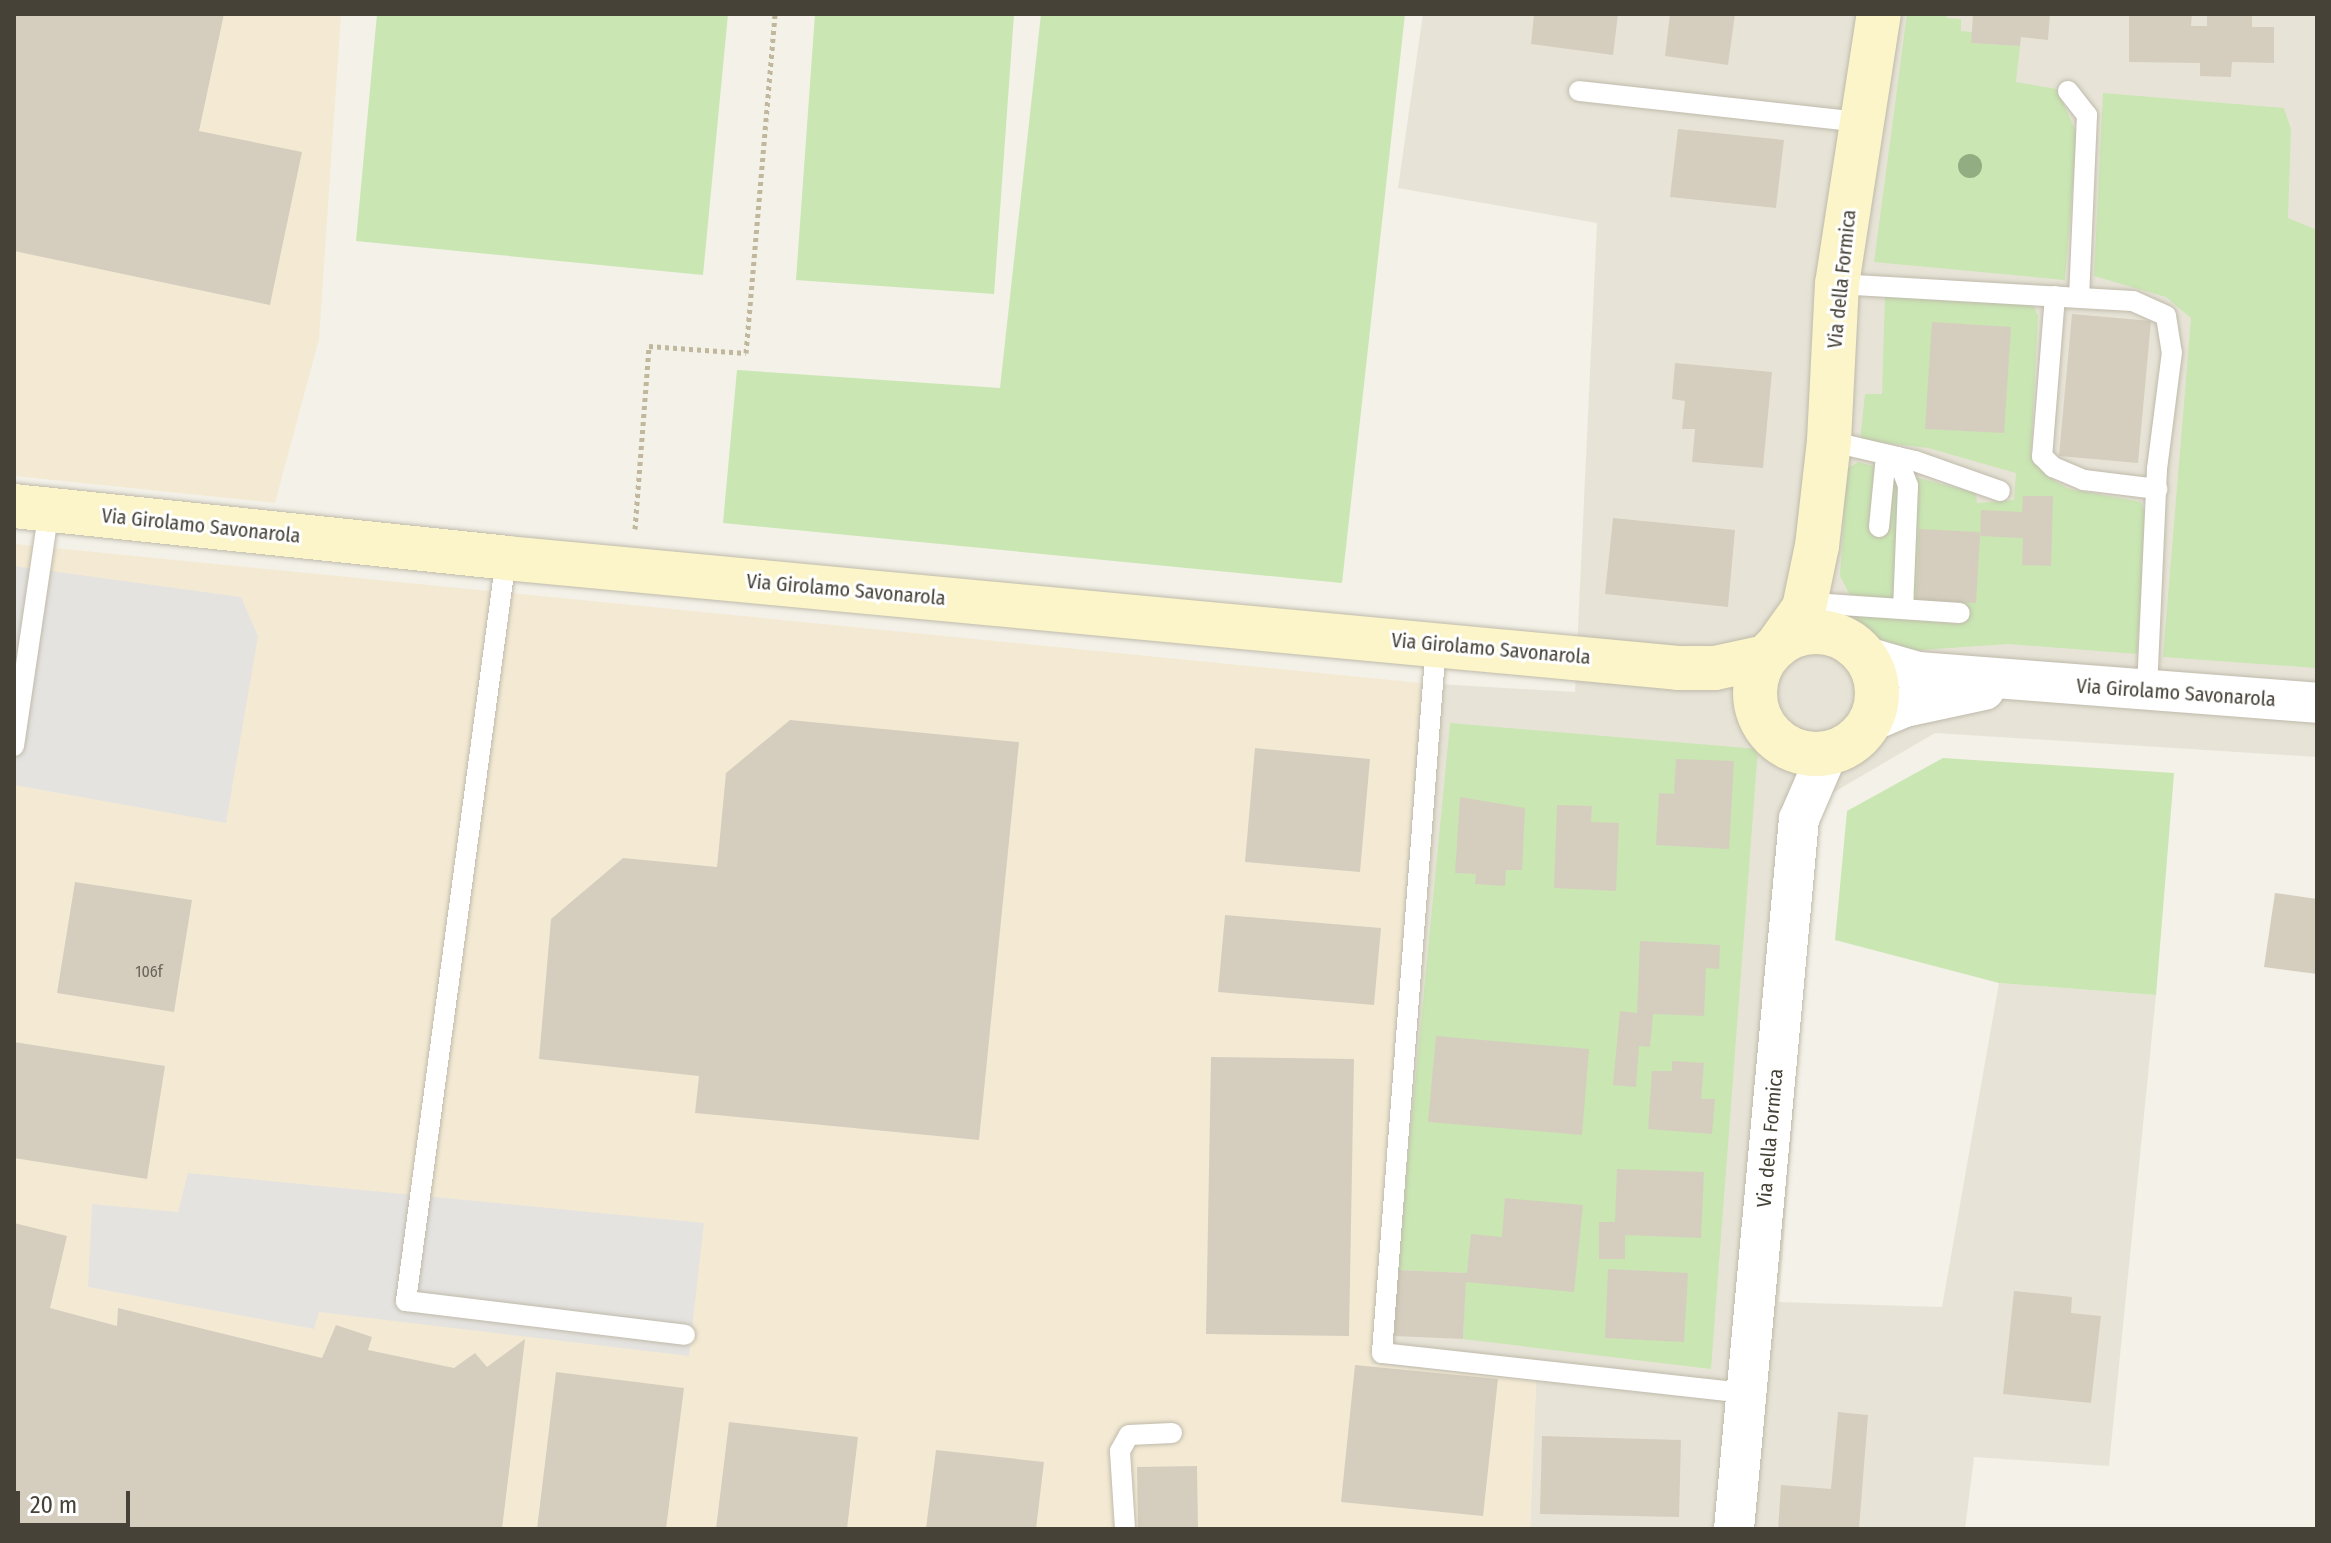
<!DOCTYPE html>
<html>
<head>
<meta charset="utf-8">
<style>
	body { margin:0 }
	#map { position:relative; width:2331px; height:1543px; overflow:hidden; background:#f3f1e8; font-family:"Fira Sans Condensed",sans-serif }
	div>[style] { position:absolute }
	.residential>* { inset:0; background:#e7e4d7 }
	.commercial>* { inset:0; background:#f4ead4 }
	.green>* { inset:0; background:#cae6b3 }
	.parking>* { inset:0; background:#e5e3e0 }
	.building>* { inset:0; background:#d5cebe }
	.path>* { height:5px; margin-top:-2.5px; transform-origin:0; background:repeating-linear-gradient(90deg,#c0b79d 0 4px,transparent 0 8px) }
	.roads { filter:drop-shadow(0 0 2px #bfbaab) drop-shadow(0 0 2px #bfbaab) }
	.lane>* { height:20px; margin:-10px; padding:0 10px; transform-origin:10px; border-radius:10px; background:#fff }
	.street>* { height:40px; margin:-20px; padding:0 20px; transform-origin:20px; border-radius:20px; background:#fff }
	.secondary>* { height:44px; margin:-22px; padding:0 22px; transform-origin:22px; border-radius:22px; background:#fcf5c9 }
	.secondary>.ring { margin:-22px; padding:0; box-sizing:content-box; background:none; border:44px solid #fcf5c9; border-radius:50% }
	.trees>* { width:24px; height:24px; margin:-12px; border-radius:50%; background:#91ad81 }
	span { translate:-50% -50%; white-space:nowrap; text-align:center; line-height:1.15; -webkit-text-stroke:6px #fff; paint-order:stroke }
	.number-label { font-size:16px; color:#6a6559 }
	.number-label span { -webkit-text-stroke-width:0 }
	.street-label { font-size:20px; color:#474237 }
	.frame { position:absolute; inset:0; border:16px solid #474237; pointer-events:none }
	.scale { position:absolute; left:16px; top:1491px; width:114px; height:36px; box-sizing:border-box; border:4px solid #474237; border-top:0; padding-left:10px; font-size:24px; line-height:28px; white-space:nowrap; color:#474237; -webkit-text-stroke:6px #fff; paint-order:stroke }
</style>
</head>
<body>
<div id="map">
	<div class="residential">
		<i style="clip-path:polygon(1423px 14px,2317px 14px,2317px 757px,1935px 733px,1817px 802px,1779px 1302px,1942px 1307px,1999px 983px,2156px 995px,2109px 1466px,1974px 1457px,1965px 1529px,1530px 1529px,1536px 1381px,1371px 1364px,1421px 683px,1575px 692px,1597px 223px,1398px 188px)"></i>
	</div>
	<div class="commercial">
		<i style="clip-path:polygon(14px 14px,341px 14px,319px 339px,275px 503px,14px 476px)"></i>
		<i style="clip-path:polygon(14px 544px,1421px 683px,1371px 1364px,1536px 1381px,1530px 1529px,14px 1529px)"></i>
	</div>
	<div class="green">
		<i style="clip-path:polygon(377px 14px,728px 14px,703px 275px,356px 241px)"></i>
		<i style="clip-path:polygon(815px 14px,1014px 14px,994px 294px,796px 280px)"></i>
		<i style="clip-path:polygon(1041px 14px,1405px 14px,1342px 583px,723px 523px,737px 370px,1000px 388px)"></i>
		<i style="clip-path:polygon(1907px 14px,1946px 14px,1947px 18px,1961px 19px,1961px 31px,1972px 32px,1971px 43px,2020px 46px,2016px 82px,2057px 89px,2077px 134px,2065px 280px,1874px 262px)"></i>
		<i style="clip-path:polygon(2103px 93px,2284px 108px,2291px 129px,2288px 218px,2317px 230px,2317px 668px,2163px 657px,2191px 318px,2166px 297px,2094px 276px)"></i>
		<i style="clip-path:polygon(1885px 294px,2032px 303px,2038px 316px,2031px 455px,2048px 477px,2069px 489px,2141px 502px,2147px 517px,2137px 654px,2008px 644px,1906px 651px,1878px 642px,1857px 626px,1857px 614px,1959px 624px,1967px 619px,1961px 602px,1852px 599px,1840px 576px,1847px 469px,1858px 462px,1976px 493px,1977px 503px,2014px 500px,2016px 473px,1928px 448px,1860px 440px,1865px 394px,1882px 394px)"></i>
		<i style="clip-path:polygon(1450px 723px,1758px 749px,1711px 1369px,1463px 1339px,1466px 1273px,1397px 1270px)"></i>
		<i style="clip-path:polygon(1943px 758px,2174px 773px,2156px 995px,1999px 983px,1835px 940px,1847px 811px)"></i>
	</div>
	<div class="parking">
		<i style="clip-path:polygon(14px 566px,241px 597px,258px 636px,226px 823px,14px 785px)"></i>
		<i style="clip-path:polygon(188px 1173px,704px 1223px,689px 1356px,319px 1312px,314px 1329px,88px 1287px,92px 1204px,178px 1212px)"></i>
	</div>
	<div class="building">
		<i style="clip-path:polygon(14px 14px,224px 14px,199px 131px,302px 152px,270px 305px,14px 251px)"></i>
		<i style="clip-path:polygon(1534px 14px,1618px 14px,1613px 55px,1531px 44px)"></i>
		<i style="clip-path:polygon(1670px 14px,1735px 14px,1728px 65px,1665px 56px)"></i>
		<i style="clip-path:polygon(1973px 14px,2050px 14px,2048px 40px,2021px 37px,2020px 46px,1971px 43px)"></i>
		<i style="clip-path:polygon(2129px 14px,2192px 14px,2191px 26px,2207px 26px,2207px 14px,2252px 14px,2252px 27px,2274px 27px,2274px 63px,2232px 62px,2231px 77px,2200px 76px,2200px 63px,2129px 62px)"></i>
		<i style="clip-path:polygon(1678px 129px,1784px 140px,1776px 208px,1670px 197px)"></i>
		<i style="clip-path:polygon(2072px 314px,2151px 321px,2138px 463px,2059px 456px)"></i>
		<i style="clip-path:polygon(1932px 322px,2011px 327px,2004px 433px,1925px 429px)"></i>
		<i style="clip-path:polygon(1675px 363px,1772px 372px,1763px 468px,1692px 462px,1695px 429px,1682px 429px,1685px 401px,1672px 399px)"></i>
		<i style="clip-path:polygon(2023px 496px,2053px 496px,2051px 566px,2022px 565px,2023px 538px,1980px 536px,1976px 603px,1916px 600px,1919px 529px,1979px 532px,1980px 536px,1981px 510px,2022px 512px)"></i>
		<i style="clip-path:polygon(1613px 518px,1735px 530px,1728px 607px,1605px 594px)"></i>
		<i style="clip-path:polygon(790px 720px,1019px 742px,979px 1140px,695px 1113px,699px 1076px,539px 1059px,551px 919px,623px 858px,717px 867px,726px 773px)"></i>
		<i style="clip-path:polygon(1255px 748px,1370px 759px,1360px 872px,1245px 862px)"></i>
		<i style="clip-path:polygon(1676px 759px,1734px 761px,1729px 849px,1656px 845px,1659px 793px,1674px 794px)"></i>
		<i style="clip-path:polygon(1460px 797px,1525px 808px,1522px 870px,1506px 870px,1505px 886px,1475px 884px,1476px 874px,1455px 873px)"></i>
		<i style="clip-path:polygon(1557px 805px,1592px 806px,1591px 822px,1619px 823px,1616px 891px,1554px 888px)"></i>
		<i style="clip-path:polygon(75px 882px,192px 900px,174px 1012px,57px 993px)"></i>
		<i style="clip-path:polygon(2275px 893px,2317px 899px,2317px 974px,2264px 967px)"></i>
		<i style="clip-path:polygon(1225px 915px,1381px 928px,1374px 1005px,1218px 992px)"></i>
		<i style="clip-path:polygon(1640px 941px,1720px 945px,1719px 969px,1706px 968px,1704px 1016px,1653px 1014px,1650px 1047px,1639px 1046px,1636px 1087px,1613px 1085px,1620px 1011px,1637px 1013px)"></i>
		<i style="clip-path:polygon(1436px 1036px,1589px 1049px,1582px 1135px,1428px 1122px)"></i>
		<i style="clip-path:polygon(14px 1042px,165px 1066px,147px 1179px,14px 1158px)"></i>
		<i style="clip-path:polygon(1211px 1057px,1354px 1059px,1349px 1336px,1206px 1334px)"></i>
		<i style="clip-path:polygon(1672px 1061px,1704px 1063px,1701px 1099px,1715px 1099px,1712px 1134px,1648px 1129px,1652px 1071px,1672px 1071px)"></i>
		<i style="clip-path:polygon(1617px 1169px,1704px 1172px,1701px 1238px,1625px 1235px,1625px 1259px,1599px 1259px,1599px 1222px,1615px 1222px)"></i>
		<i style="clip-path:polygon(1505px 1198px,1583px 1205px,1574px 1292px,1466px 1282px,1463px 1339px,1394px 1336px,1397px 1270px,1467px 1273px,1471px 1234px,1502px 1237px)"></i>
		<i style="clip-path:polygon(14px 1223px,67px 1236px,50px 1308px,117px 1326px,118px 1308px,322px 1358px,336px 1325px,372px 1337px,368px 1350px,454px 1368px,475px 1353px,487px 1367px,525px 1339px,502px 1529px,14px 1529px)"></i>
		<i style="clip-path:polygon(1608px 1269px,1688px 1273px,1684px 1342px,1605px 1338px)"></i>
		<i style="clip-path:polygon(2014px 1291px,2072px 1297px,2071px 1313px,2101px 1316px,2091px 1403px,2003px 1394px)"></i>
		<i style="clip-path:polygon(1355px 1365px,1498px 1379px,1483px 1516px,1341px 1502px)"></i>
		<i style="clip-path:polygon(556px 1372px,684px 1388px,666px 1529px,537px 1529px)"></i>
		<i style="clip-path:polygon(1838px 1412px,1868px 1415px,1859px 1529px,1778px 1529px,1781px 1485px,1831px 1489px)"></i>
		<i style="clip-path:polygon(729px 1422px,858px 1437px,847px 1529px,716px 1529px)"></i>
		<i style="clip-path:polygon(1542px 1436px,1681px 1440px,1679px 1517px,1540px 1514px)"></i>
		<i style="clip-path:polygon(936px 1450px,1044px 1462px,1036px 1529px,926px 1529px)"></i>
		<i style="clip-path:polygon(1197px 1466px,1198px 1529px,1138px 1529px,1137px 1467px)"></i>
	</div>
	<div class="path">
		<i style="left:635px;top:529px;width:184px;rotate:-85.6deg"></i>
		<i style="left:649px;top:346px;width:97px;rotate:4.1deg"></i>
		<i style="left:746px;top:353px;width:340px;rotate:-85.1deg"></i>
	</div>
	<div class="roads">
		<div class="lane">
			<i style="left:1579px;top:91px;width:285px;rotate:6.3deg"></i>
			<i style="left:2068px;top:91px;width:31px;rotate:52deg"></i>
			<i style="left:2087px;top:115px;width:183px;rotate:92.5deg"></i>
			<i style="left:1837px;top:284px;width:296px;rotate:3.3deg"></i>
			<i style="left:2133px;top:301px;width:36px;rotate:24deg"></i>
			<i style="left:2166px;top:316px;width:36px;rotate:81deg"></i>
			<i style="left:2172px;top:352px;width:118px;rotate:97.3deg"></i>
			<i style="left:2157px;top:469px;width:221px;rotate:92.6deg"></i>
			<i style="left:2055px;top:296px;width:161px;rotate:94.6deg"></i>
			<i style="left:2042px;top:456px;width:16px;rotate:45deg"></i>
			<i style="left:2053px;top:467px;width:34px;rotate:23deg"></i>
			<i style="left:2084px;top:480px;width:74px;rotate:7deg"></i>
			<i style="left:1829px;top:441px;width:88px;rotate:13.1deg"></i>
			<i style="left:1915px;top:461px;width:90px;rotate:19.4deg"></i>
			<i style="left:1879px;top:527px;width:61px;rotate:-84.4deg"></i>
			<i style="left:1885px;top:466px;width:15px;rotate:-37deg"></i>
			<i style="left:1897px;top:457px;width:31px;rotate:69deg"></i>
			<i style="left:1908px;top:486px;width:123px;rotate:92.3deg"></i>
			<i style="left:506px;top:558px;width:750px;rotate:97.67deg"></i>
			<i style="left:406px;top:1301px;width:281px;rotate:6.9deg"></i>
			<i style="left:1827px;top:604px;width:133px;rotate:3.9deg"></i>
			<i style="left:1436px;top:644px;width:711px;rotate:94.36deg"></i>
			<i style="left:1382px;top:1353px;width:367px;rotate:6.3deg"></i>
			<i style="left:14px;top:746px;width:239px;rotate:-81.6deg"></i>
			<i style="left:1125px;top:1529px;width:78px;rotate:-93.7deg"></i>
			<i style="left:1120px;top:1451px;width:18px;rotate:-61deg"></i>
			<i style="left:1129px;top:1435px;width:43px;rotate:-2.7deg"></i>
		</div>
		<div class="street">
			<i style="left:1866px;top:657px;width:54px;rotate:16.1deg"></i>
			<i style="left:1918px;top:672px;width:400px;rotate:4.4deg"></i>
			<i style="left:1869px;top:722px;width:39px;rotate:-23deg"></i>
			<i style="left:1905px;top:707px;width:81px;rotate:-12.1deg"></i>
			<i style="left:1734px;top:1529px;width:713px;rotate:-84.77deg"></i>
			<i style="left:1799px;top:819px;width:73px;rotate:-66.6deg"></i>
		</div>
		<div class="secondary">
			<i style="left:14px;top:506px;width:495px;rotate:6deg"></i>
			<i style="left:506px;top:558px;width:1177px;rotate:5.36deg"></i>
			<i style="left:1678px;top:668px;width:37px"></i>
			<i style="left:1715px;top:668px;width:52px;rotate:-12.2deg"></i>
			<i class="ring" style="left:1755px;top:632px;width:78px;height:78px"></i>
			<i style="left:1779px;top:643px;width:43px;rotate:-54.5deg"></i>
			<i style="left:1804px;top:608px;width:63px;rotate:-78.2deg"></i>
			<i style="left:1817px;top:546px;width:106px;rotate:-83.5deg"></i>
			<i style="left:1829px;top:441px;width:157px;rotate:-87.1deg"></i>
			<i style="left:1837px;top:284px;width:273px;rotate:-81.2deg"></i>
		</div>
	</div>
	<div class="trees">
		<i style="left:1970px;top:166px"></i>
	</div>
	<div class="number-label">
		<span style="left:149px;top:972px">106f</span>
	</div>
	<div class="street-label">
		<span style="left:1842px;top:279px;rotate:-84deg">Via della Formica</span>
		<span style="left:201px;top:526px;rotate:6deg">Via Girolamo Savonarola</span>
		<span style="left:846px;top:590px;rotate:5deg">Via Girolamo Savonarola</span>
		<span style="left:1491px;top:649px;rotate:5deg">Via Girolamo Savonarola</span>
		<span style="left:2176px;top:693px;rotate:4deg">Via Girolamo Savonarola</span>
		<span style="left:1770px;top:1138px;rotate:-85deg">Via della Formica</span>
	</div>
	<div class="frame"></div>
	<div class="scale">20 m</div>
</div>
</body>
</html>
